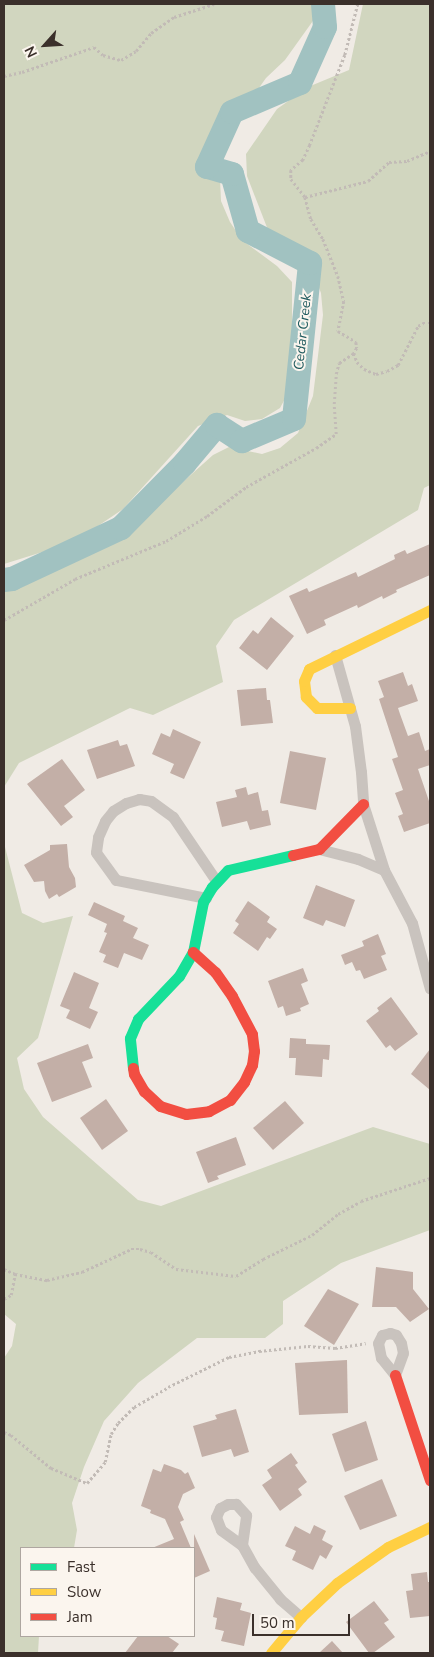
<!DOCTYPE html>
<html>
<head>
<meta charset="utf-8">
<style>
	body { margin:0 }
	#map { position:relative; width:434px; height:1657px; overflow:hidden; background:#f0ebe5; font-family:"Nunito Sans",sans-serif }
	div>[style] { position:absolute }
	.green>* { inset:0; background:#d1d6bf }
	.river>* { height:24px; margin:-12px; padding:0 12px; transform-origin:12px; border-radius:12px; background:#a1c2c1 }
	.building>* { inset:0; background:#c3afa7 }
	.path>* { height:2.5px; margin-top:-1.25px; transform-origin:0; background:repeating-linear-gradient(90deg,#c2bbb6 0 2.5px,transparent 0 5px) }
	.street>* { height:11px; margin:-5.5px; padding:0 5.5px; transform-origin:5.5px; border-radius:5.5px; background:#c9c3be }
	.fast>* { height:11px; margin:-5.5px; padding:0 5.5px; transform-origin:5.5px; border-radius:5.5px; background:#16e098 }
	.slow>* { height:11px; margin:-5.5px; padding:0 5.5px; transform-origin:5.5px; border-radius:5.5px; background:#ffcf43 }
	.jam>* { height:11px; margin:-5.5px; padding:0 5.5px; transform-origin:5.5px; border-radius:5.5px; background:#f24e42 }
	span { translate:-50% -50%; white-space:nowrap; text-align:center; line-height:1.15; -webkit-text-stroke:4px #fbf5ee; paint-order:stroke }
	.water-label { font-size:14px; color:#1f5a5e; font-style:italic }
	.frame { position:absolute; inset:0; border:5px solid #3b302b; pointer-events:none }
	.legend { position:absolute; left:20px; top:1547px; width:175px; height:90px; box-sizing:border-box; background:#fbf5ee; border:1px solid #aea6a0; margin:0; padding:6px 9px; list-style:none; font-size:15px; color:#3b302b }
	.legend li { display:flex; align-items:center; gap:10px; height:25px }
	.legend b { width:25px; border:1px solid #aea6a0 }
	.north { position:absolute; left:20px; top:20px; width:50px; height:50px; -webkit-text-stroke:4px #fbf5ee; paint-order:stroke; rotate:244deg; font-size:14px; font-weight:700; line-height:20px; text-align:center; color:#3b302b }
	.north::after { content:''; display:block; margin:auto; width:18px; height:22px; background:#3b302b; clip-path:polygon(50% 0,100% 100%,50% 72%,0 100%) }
	.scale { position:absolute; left:252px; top:1614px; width:98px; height:22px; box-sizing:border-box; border:2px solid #3b302b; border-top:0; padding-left:6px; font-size:15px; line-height:18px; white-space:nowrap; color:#3b302b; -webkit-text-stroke:4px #fbf5ee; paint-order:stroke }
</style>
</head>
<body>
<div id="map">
	<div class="green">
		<i style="clip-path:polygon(4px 4px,325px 4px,285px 60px,266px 78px,237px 119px,219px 156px,221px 201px,230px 222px,242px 240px,277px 266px,292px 282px,292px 335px,287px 395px,280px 408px,262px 419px,245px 421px,227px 415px,198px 426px,123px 509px,92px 530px,52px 549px,4px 564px)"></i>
		<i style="clip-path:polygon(363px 4px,430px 4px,430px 485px,424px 488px,418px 510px,234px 620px,216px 646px,223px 682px,153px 715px,130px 708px,19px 763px,4px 787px,4px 586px,11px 586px,81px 556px,126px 533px,213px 455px,229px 447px,262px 454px,280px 448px,298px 433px,313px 396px,323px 315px,321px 293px,316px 280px,286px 244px,268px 230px,247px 176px,246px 154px,277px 109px,308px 87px,349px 70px)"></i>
		<i style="clip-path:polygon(4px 843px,22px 913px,43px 923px,73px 916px,38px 1038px,17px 1058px,24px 1089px,43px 1117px,138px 1200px,161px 1206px,373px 1127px,430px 1144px,430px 1230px,341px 1263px,283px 1301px,283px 1324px,265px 1338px,197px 1338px,138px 1383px,104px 1421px,84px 1467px,72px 1503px,77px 1530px,74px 1548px,21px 1548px,21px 1636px,39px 1636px,38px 1653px,4px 1653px,4px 1358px,12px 1346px,16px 1324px,4px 1314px)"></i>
	</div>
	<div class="river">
		<i style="left:4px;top:580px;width:8px;rotate:-7deg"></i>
		<i style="left:12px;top:579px;width:120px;rotate:-25.1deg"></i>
		<i style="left:121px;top:528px;width:91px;rotate:-45.4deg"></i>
		<i style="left:185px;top:463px;width:50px;rotate:-49.9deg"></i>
		<i style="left:217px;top:425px;width:30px;rotate:33deg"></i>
		<i style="left:242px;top:441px;width:56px;rotate:-22.9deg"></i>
		<i style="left:294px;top:419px;width:157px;rotate:-84.1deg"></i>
		<i style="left:310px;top:263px;width:70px;rotate:-152.7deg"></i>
		<i style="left:248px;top:231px;width:59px;rotate:-105.7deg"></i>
		<i style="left:232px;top:174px;width:26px;rotate:-164deg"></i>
		<i style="left:207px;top:167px;width:60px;rotate:-65.6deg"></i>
		<i style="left:232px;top:112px;width:74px;rotate:-23.1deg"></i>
		<i style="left:300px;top:83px;width:61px;rotate:-65.9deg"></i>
		<i style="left:325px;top:27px;width:23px;rotate:-95deg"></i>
	</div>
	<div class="building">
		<i style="clip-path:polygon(430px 544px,430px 575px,396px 590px,397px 592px,383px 599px,382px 596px,358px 608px,357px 605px,324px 620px,326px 625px,307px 634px,289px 596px,307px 588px,309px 592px,356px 572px,358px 577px,395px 559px,394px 555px,405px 550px,407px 554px)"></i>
		<i style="clip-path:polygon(271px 617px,294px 636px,267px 670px,239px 648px,253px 630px,258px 634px)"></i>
		<i style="clip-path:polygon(403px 672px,408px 686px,412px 684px,418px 701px,398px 708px,400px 714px,408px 736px,419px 732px,425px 751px,430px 749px,430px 765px,418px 769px,430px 804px,430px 823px,404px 832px,398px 816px,403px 814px,395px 793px,403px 790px,392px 759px,398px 757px,379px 699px,384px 697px,378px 681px)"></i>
		<i style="clip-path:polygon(266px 688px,267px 700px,270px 700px,273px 723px,241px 726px,237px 690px)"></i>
		<i style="clip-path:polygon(173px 729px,201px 742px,184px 779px,170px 773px,174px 764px,152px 754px,161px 733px,170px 737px)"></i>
		<i style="clip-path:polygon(118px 740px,120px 746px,127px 744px,135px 766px,97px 779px,87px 750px)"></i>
		<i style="clip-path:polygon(290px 751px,326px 758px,316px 810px,280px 803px)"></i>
		<i style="clip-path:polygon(62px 759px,85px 790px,64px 806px,73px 817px,61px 826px,27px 784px)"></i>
		<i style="clip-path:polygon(246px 787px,248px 795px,258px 792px,262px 811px,268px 810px,271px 825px,250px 830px,247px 821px,222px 827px,216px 802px,237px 797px,235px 790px)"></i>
		<i style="clip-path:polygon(67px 844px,69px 867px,75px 878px,76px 887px,59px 897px,57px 894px,49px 899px,45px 891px,44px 881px,34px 882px,24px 865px,50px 850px,50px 845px)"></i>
		<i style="clip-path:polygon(316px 885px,355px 900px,345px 927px,326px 920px,323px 926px,303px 918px)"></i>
		<i style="clip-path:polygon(248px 901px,270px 917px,267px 922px,277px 929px,270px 939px,267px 937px,258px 951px,233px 933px,239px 924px,235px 921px)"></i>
		<i style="clip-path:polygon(94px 902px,125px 916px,123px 921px,138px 928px,133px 938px,149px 945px,142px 960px,124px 953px,118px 968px,103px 962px,106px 955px,99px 952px,107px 933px,104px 932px,107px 924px,88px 915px)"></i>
		<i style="clip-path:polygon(378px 934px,386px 954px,381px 956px,387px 970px,364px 979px,360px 970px,356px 971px,352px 962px,345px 965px,341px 955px,364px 946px,362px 941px)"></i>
		<i style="clip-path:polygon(303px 968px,308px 981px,301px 984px,309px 1004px,300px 1008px,301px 1011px,286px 1016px,283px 1006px,278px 1008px,268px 981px)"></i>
		<i style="clip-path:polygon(74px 972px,99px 983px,89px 1008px,98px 1012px,90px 1029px,66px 1018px,70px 1010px,60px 1006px)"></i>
		<i style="clip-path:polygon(391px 997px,418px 1034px,395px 1051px,390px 1045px,386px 1048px,366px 1021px,379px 1011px,377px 1008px)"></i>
		<i style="clip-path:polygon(290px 1038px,306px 1039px,306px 1044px,330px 1045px,329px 1060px,323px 1059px,322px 1077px,295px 1075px,296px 1058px,289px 1058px)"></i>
		<i style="clip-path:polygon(88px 1044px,93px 1058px,82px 1062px,92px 1087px,52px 1102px,37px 1063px)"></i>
		<i style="clip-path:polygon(430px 1049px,430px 1090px,411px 1074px)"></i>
		<i style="clip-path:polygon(106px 1099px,128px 1131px,102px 1150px,80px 1118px)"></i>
		<i style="clip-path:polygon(285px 1101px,304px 1123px,273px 1150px,253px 1128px)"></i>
		<i style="clip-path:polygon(236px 1137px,246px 1165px,217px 1176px,219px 1179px,208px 1183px,196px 1152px)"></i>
		<i style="clip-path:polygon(376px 1267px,413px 1272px,413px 1289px,429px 1309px,410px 1322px,396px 1307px,372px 1307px)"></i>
		<i style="clip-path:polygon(328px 1289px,359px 1304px,334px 1345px,304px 1326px)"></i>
		<i style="clip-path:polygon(347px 1360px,348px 1413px,299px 1415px,295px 1363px)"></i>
		<i style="clip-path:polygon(236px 1409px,249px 1452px,234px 1457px,231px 1449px,202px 1457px,193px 1426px,217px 1419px,215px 1415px)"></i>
		<i style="clip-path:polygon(366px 1421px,378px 1460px,345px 1472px,332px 1434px)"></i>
		<i style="clip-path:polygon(291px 1453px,298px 1463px,295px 1465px,307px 1482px,298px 1489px,302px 1495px,280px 1511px,262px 1485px,272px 1478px,267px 1470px)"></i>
		<i style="clip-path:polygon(164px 1464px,181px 1470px,185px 1474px,188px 1472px,195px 1488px,183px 1494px,178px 1507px,184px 1520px,180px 1522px,191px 1548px,152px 1548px,174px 1539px,165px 1519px,150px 1513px,151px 1510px,141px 1506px,153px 1469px,161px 1472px)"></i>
		<i style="clip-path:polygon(382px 1479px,397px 1516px,360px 1530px,344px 1496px)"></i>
		<i style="clip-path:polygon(314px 1525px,326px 1531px,322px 1540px,333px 1546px,326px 1559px,320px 1555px,313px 1570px,292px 1560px,296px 1551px,285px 1546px,295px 1526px,310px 1534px)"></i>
		<i style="clip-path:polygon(194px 1534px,210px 1571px,194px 1578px)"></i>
		<i style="clip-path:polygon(427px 1572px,428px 1582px,430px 1582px,430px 1616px,410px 1618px,406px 1591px,413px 1590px,411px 1574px)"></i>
		<i style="clip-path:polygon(217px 1597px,242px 1603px,240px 1610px,251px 1613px,244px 1646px,221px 1641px,224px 1631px,215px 1629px,217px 1618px,213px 1617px)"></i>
		<i style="clip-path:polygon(374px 1601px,389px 1620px,384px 1623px,395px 1637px,373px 1653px,369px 1653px,346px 1622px)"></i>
		<i style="clip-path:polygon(138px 1636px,167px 1636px,179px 1644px,172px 1653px,125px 1653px)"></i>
		<i style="clip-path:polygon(332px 1641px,343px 1653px,319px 1653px)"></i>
	</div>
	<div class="path">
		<i style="left:358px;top:4px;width:53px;rotate:104.3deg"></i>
		<i style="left:345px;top:55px;width:97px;rotate:111.3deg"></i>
		<i style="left:310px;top:145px;width:17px;rotate:115deg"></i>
		<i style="left:303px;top:160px;width:16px;rotate:140deg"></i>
		<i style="left:291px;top:170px;width:9px;rotate:90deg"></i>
		<i style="left:291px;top:179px;width:23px;rotate:52deg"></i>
		<i style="left:305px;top:197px;width:23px;rotate:75deg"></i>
		<i style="left:311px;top:219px;width:23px;rotate:59deg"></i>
		<i style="left:323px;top:239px;width:40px;rotate:68deg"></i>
		<i style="left:338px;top:276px;width:26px;rotate:77deg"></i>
		<i style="left:344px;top:301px;width:31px;rotate:101deg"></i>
		<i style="left:338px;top:331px;width:21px;rotate:31deg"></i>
		<i style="left:356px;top:342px;width:6px;rotate:81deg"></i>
		<i style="left:357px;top:348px;width:6px;rotate:121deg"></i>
		<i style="left:354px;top:353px;width:9px;rotate:72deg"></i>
		<i style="left:357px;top:362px;width:10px;rotate:45deg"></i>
		<i style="left:364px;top:369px;width:13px;rotate:23deg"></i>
		<i style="left:376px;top:374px;width:11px;rotate:-15deg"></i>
		<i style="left:387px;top:371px;width:13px;rotate:-29deg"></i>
		<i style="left:398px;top:365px;width:44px;rotate:-62.9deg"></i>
		<i style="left:418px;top:326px;width:6px;rotate:-31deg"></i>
		<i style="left:423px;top:323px;width:7px"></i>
		<i style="left:4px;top:76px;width:18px;rotate:-13deg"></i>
		<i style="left:22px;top:72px;width:76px;rotate:-19.1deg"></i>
		<i style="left:94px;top:47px;width:12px;rotate:42deg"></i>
		<i style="left:103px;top:55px;width:19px;rotate:16deg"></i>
		<i style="left:121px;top:60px;width:17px;rotate:-31deg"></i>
		<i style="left:136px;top:51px;width:23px;rotate:-50deg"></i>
		<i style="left:151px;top:33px;width:28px;rotate:-35deg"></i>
		<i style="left:174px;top:17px;width:42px;rotate:-18deg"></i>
		<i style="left:305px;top:197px;width:65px;rotate:-14.3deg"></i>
		<i style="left:368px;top:181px;width:28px;rotate:-42deg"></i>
		<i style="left:389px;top:162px;width:18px;rotate:-3deg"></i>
		<i style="left:407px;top:161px;width:25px;rotate:-23deg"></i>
		<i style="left:4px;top:620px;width:82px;rotate:-30deg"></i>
		<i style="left:75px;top:579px;width:99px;rotate:-22.7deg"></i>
		<i style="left:166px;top:541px;width:48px;rotate:-31.4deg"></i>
		<i style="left:207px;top:516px;width:49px;rotate:-36.6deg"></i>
		<i style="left:246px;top:487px;width:80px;rotate:-29.1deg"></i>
		<i style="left:316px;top:448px;width:24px;rotate:-35deg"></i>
		<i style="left:336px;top:434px;width:30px;rotate:-94deg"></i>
		<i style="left:334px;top:404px;width:30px;rotate:-86deg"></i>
		<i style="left:336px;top:374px;width:11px;rotate:-75deg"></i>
		<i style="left:339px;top:363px;width:18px;rotate:-34deg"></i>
		<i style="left:4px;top:1269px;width:12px;rotate:24deg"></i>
		<i style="left:15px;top:1274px;width:33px;rotate:11deg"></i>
		<i style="left:47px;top:1280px;width:36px;rotate:-13deg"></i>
		<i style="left:82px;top:1272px;width:54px;rotate:-25.1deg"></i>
		<i style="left:131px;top:1249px;width:9px"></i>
		<i style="left:140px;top:1249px;width:11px;rotate:15deg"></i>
		<i style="left:151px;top:1252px;width:30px;rotate:34deg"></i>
		<i style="left:176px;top:1269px;width:60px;rotate:6.7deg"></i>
		<i style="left:236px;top:1276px;width:32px;rotate:-32deg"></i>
		<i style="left:263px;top:1259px;width:55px;rotate:-26.1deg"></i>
		<i style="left:312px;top:1235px;width:33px;rotate:-39deg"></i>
		<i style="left:338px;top:1214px;width:26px;rotate:-29deg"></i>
		<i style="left:361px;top:1201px;width:73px;rotate:-18.4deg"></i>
		<i style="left:4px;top:1299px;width:8px;rotate:-30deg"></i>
		<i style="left:11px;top:1295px;width:21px;rotate:-79deg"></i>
		<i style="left:4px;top:1432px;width:8px;rotate:23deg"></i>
		<i style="left:11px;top:1435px;width:52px;rotate:39.5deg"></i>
		<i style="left:51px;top:1468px;width:39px;rotate:23deg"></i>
		<i style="left:87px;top:1483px;width:28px;rotate:-49deg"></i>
		<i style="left:105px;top:1462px;width:29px;rotate:-78deg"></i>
		<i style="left:111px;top:1434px;width:13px;rotate:-58deg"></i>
		<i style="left:118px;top:1423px;width:23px;rotate:-45deg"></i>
		<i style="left:134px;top:1407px;width:39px;rotate:-30deg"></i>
		<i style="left:168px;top:1387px;width:68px;rotate:-26.2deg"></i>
		<i style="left:229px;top:1357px;width:31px;rotate:-11deg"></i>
		<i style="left:259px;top:1351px;width:49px;rotate:-5.8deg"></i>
		<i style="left:308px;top:1346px;width:27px;rotate:4deg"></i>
		<i style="left:335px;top:1348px;width:31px;rotate:-9deg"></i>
	</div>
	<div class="street">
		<i style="left:335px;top:655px;width:74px;rotate:74.3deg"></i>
		<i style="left:355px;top:726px;width:46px;rotate:82.6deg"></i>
		<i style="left:361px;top:772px;width:32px;rotate:86deg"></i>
		<i style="left:363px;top:804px;width:69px;rotate:72.3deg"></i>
		<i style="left:384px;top:870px;width:60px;rotate:62.2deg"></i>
		<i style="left:412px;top:923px;width:68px;rotate:74.7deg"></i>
		<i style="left:319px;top:849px;width:40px;rotate:14.4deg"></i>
		<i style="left:358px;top:859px;width:28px;rotate:23deg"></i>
		<i style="left:206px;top:898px;width:92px;rotate:-168.7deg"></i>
		<i style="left:116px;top:880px;width:34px;rotate:-126deg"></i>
		<i style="left:96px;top:852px;width:15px;rotate:-82deg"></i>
		<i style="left:98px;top:837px;width:17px;rotate:-66deg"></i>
		<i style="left:105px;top:821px;width:13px;rotate:-51deg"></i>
		<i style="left:113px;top:811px;width:15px;rotate:-32deg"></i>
		<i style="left:126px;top:803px;width:14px;rotate:-17deg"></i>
		<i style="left:139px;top:799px;width:12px;rotate:9deg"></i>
		<i style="left:151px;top:801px;width:27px;rotate:36deg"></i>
		<i style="left:173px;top:817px;width:78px;rotate:55.9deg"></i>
		<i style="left:390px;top:1333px;width:6px;rotate:18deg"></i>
		<i style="left:396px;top:1335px;width:9px;rotate:58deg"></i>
		<i style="left:401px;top:1343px;width:10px;rotate:79deg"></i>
		<i style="left:403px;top:1353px;width:23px;rotate:110deg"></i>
		<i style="left:395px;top:1375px;width:22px;rotate:-129deg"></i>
		<i style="left:381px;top:1358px;width:15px;rotate:-101deg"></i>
		<i style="left:378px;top:1343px;width:9px;rotate:-63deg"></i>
		<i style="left:382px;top:1335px;width:8px;rotate:-14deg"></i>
		<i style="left:242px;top:1545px;width:30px;rotate:-82deg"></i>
		<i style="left:246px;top:1515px;width:15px;rotate:-132deg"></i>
		<i style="left:236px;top:1504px;width:8px;rotate:180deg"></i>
		<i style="left:228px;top:1504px;width:9px;rotate:153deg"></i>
		<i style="left:220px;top:1508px;width:10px;rotate:114deg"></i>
		<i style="left:216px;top:1517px;width:14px;rotate:69deg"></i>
		<i style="left:221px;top:1530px;width:26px;rotate:36deg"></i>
		<i style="left:242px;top:1545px;width:26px;rotate:61deg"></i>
		<i style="left:255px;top:1568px;width:40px;rotate:51deg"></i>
		<i style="left:280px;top:1599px;width:28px;rotate:41deg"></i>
	</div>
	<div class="fast">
		<i style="left:133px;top:1068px;width:30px;rotate:-96deg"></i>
		<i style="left:130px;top:1038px;width:21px;rotate:-67deg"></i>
		<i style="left:138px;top:1019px;width:59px;rotate:-46.4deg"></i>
		<i style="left:179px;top:976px;width:28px;rotate:-60deg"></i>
		<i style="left:193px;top:952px;width:51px;rotate:-78.7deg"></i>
		<i style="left:203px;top:902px;width:17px;rotate:-59deg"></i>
		<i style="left:212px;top:887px;width:23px;rotate:-47deg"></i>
		<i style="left:228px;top:870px;width:67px;rotate:-13deg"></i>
	</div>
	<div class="slow">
		<i style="left:350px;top:708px;width:33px;rotate:180deg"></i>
		<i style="left:317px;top:708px;width:16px;rotate:-135deg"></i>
		<i style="left:306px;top:697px;width:16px;rotate:-97deg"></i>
		<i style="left:304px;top:681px;width:13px;rotate:-67deg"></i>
		<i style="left:309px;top:669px;width:135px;rotate:-26deg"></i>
		<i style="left:271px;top:1653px;width:47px;rotate:-50.2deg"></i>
		<i style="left:301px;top:1617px;width:50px;rotate:-43.4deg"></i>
		<i style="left:337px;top:1583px;width:62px;rotate:-35.2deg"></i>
		<i style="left:388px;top:1547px;width:47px;rotate:-25.5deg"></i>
	</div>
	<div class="jam">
		<i style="left:293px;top:855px;width:27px;rotate:-13deg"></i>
		<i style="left:319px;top:849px;width:63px;rotate:-45.6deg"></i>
		<i style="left:133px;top:1068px;width:6px;rotate:81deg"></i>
		<i style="left:134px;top:1074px;width:20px;rotate:60deg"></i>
		<i style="left:144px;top:1091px;width:22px;rotate:43deg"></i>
		<i style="left:160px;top:1106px;width:27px;rotate:17deg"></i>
		<i style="left:186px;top:1114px;width:23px;rotate:-7deg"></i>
		<i style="left:209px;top:1111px;width:24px;rotate:-28deg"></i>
		<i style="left:230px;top:1100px;width:23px;rotate:-52deg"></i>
		<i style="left:244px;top:1082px;width:19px;rotate:-65deg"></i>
		<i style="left:252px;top:1065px;width:14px;rotate:-82deg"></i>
		<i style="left:254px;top:1051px;width:17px;rotate:-97deg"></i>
		<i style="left:252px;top:1034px;width:43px;rotate:-117.8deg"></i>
		<i style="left:232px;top:996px;width:29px;rotate:-125deg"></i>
		<i style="left:215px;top:972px;width:30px;rotate:-138deg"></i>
		<i style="left:395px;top:1375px;width:111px;rotate:71.6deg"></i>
	</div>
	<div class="water-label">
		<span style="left:303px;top:332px;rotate:-84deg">Cedar Creek</span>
	</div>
	<div class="frame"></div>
	<ul class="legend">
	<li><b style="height:6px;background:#16e098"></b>Fast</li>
	<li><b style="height:6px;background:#ffcf43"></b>Slow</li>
	<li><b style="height:6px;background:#f24e42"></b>Jam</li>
	</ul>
	<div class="north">N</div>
	<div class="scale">50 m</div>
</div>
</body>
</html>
